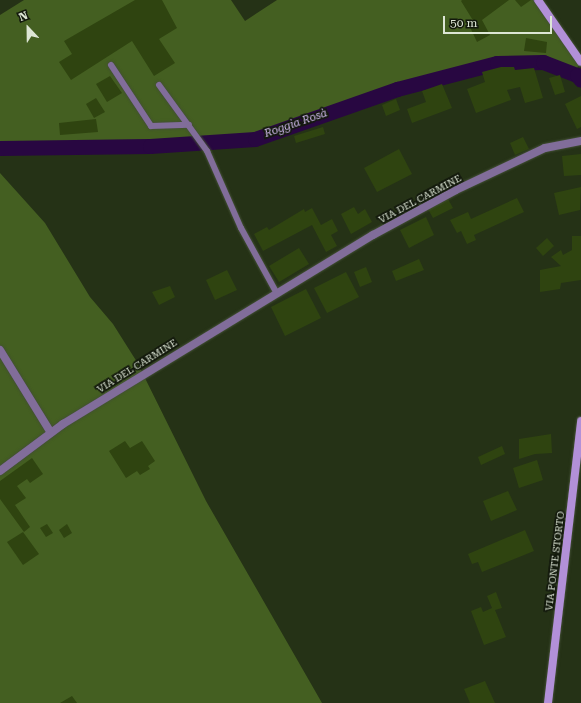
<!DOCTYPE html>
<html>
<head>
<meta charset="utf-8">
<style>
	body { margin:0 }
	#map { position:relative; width:581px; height:703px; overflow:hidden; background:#253216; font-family:"Roboto Serif",serif }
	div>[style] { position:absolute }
	.green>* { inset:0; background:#445f21 }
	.canal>* { height:15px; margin:-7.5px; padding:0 7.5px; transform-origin:7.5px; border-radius:7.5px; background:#280741 }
	.building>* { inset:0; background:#2f4410 }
	.roads { filter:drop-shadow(0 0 1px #424f35) drop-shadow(0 0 1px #424f35) }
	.lane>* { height:6px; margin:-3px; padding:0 3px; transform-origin:3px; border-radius:3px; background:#816d9a }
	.street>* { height:8px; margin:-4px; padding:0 4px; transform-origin:4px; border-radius:4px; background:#816d9a }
	.secondary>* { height:8px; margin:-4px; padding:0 4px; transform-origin:4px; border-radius:4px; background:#b290d8 }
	span { translate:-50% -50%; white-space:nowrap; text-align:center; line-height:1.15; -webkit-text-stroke:3.5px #12180c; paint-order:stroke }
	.street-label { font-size:10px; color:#dde6d5 }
	.water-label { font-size:11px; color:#d6bef4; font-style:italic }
	.north { position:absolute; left:8px; top:8px; width:40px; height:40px; -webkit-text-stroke:3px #12180c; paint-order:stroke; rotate:338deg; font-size:11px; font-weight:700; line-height:16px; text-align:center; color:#dde6d5 }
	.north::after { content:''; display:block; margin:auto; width:14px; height:18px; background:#dde6d5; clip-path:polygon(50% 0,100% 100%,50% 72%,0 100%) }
	.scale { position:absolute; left:443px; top:16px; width:109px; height:18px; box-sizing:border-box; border:2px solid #dde6d5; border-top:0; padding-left:5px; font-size:12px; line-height:14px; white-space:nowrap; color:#dde6d5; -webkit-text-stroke:3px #12180c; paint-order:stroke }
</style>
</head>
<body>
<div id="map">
	<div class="green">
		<i style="clip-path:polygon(24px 0,231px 0,245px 21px,277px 0,533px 0,579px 64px,571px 81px,559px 73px,526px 65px,481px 71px,417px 89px,260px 142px,229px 148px,0 151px,0 15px)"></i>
		<i style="clip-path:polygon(0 173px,45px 223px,90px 297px,113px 324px,137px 362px,206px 501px,322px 703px,0 703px)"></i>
	</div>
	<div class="canal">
		<i style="left:0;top:148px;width:150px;rotate:-0.8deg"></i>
		<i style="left:150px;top:146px;width:105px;rotate:-3.8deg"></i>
		<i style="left:255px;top:139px;width:151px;rotate:-19.4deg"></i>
		<i style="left:397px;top:89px;width:103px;rotate:-14.6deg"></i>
		<i style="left:497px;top:63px;width:46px;rotate:-1.2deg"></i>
		<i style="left:543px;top:62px;width:36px;rotate:21deg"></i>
		<i style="left:577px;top:75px;width:6px;rotate:51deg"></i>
	</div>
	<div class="building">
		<i style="clip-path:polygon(135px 0,162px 0,177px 28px,159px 39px,175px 63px,154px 76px,132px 41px,71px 80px,59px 62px,72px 54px,64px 41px)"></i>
		<i style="clip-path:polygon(462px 0,509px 0,482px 20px,490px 35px,477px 42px,469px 25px,474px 22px,461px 1px)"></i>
		<i style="clip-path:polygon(515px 0,531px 0,521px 7px)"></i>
		<i style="clip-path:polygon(526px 38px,547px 42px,546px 53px,524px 51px)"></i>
		<i style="clip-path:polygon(501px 67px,514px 67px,515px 70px,534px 68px,543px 98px,525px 103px,520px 87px,507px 90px,511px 100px,476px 113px,467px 89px,485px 82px,482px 72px)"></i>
		<i style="clip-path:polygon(560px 75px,565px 92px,555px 95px,549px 78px)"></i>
		<i style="clip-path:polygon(110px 76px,122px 93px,107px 102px,96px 84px)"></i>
		<i style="clip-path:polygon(442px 84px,452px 108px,412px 123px,407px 109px,426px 102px,422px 91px)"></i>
		<i style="clip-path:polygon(581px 96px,581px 127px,577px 129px,565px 104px)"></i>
		<i style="clip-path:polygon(96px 98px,105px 112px,94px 118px,86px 104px)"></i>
		<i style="clip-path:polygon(396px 99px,400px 110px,386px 116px,382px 105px)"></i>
		<i style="clip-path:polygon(96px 119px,98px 132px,60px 135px,59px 123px)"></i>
		<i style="clip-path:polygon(323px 127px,325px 134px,296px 143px,294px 136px)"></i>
		<i style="clip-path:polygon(523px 137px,529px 149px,515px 155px,510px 143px)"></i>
		<i style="clip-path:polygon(399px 149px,412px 174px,377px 192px,364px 168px)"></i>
		<i style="clip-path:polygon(581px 154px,581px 175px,564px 176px,562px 156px)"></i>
		<i style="clip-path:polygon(581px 187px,580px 210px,559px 215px,554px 193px)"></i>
		<i style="clip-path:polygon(517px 198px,524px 212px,474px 235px,476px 240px,467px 244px,461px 231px,457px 233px,450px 220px,468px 212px,471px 219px)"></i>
		<i style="clip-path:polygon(448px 199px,453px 208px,433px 218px,428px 209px)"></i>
		<i style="clip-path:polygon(354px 207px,358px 214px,365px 209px,372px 222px,351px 234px,341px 214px)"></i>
		<i style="clip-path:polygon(312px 208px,321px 225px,332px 219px,338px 231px,331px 235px,337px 246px,326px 252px,312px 225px,263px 251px,254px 234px,267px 227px,269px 230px,304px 209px,305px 212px)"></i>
		<i style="clip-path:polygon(426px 217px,434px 235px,409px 248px,400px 230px)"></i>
		<i style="clip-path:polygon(572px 236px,581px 236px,581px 280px,561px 283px,560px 289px,540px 292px,540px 270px,561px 266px,551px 257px,561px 250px,563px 255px,572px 250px)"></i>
		<i style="clip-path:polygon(547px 238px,554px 246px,543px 256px,536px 248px)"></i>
		<i style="clip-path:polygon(299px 248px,309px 264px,279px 282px,269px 266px)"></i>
		<i style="clip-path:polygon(419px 259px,424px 270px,396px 281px,392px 271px)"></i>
		<i style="clip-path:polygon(366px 267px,372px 282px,360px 287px,354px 272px)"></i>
		<i style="clip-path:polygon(227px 270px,237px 290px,215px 300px,206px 280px)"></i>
		<i style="clip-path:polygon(346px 272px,359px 297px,327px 313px,314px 288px)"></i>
		<i style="clip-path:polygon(170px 286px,175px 297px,159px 305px,152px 292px)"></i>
		<i style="clip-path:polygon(306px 289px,321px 318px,285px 336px,271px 307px)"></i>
		<i style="clip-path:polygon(551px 434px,552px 453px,535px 454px,519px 459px,519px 439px)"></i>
		<i style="clip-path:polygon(125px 441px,130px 448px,142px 441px,155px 461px,148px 466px,150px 469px,140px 475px,137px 471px,126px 478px,109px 451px)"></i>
		<i style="clip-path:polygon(502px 446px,505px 454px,481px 465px,478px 457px)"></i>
		<i style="clip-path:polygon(32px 458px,43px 474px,30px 483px,27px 479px,17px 486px,26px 498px,15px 505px,30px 527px,24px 532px,0 499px,0 481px)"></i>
		<i style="clip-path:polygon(537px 460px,543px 480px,519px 488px,513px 468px)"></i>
		<i style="clip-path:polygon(508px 491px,517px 510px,491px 521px,483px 501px)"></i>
		<i style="clip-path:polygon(47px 524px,53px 533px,46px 537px,40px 528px)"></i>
		<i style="clip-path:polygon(67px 524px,72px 533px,64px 538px,59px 530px)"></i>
		<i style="clip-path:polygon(525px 530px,534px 551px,482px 572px,478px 562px,472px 564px,468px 554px)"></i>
		<i style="clip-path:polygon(23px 532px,39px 554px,23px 565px,7px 542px)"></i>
		<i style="clip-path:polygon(496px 592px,502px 608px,495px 610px,506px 637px,484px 645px,471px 611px,481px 607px,483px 612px,492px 608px,487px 596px)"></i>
		<i style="clip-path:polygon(485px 681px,495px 703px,470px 703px,464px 689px)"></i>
		<i style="clip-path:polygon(72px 696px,77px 703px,60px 703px)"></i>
	</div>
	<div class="roads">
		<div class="lane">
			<i style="left:111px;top:65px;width:73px;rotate:56.7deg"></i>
			<i style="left:151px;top:126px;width:38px;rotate:-2deg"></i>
			<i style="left:159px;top:85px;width:82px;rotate:54deg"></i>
			<i style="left:207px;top:151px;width:84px;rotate:66.2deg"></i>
			<i style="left:241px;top:228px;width:73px;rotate:61.3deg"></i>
		</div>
		<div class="street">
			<i style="left:0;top:350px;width:97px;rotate:58.4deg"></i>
			<i style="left:0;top:471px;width:79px;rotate:-36.7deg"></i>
			<i style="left:63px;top:424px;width:363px;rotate:-31.4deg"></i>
			<i style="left:373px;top:235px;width:94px;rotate:-28.5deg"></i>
			<i style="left:456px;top:190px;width:98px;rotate:-25.3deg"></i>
			<i style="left:545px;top:148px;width:37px;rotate:-11deg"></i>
		</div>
		<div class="secondary">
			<i style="left:538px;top:0;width:75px;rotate:55.3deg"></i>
			<i style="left:548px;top:703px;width:284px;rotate:-83.3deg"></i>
		</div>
	</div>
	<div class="street-label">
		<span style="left:420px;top:199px;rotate:-28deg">VIA DEL CARMINE</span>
		<span style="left:137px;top:366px;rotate:-32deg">VIA DEL CARMINE</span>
		<span style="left:555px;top:561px;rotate:-83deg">VIA PONTE STORTO</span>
	</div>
	<div class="water-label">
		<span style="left:296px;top:124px;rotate:-19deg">Roggia Rosà</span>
	</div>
	<div class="north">N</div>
	<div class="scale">50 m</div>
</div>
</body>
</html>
